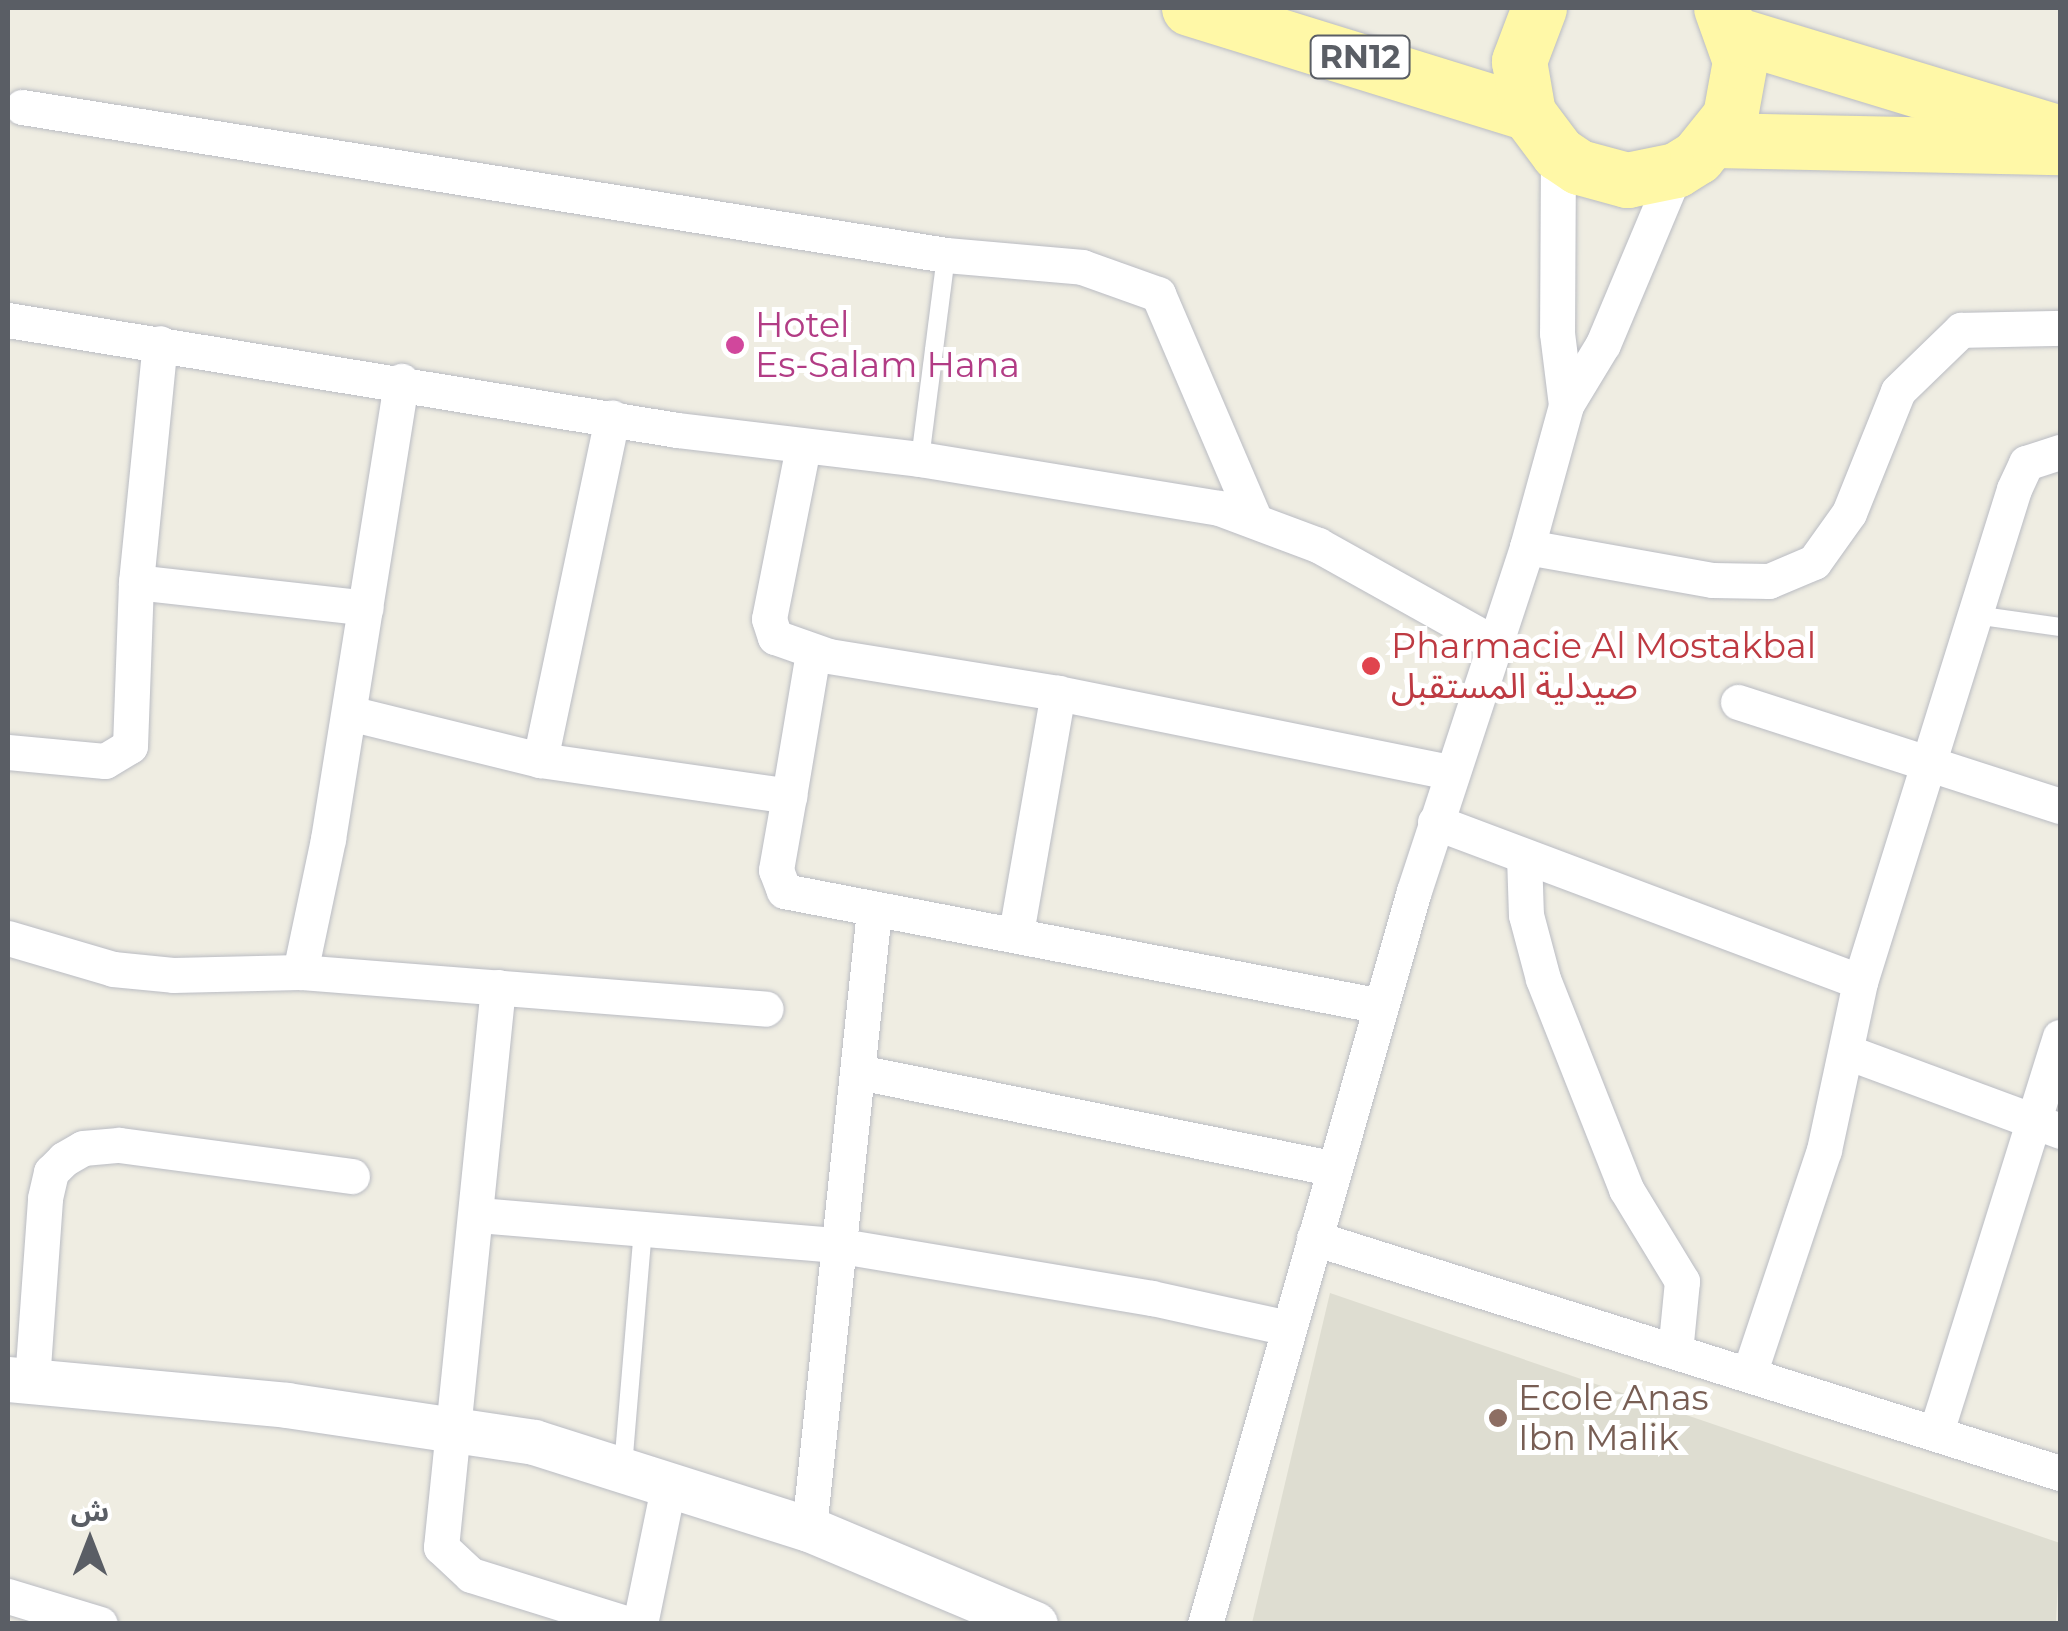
<!DOCTYPE html>
<html>
<head>
<meta charset="utf-8">
<style>
	body { margin:0 }
	#map { position:relative; width:2068px; height:1631px; overflow:hidden; background:#efede2; font-family:Montserrat,"Noto Sans Arabic",sans-serif }
	div>[style] { position:absolute }
	.education>* { inset:0; background:#deddd1 }
	.roads { filter:drop-shadow(0 0 2px #babcc3) drop-shadow(0 0 2px #babcc3) }
	.service>* { height:18px; margin:-9px; padding:0 9px; transform-origin:9px; border-radius:9px; background:#fff }
	.minor>* { height:35px; margin:-17.5px; padding:0 17.5px; transform-origin:17.5px; border-radius:17.5px; background:#fff }
	.tertiary>* { height:45px; margin:-22.5px; padding:0 22.5px; transform-origin:22.5px; border-radius:22.5px; background:#fff }
	.primary>* { height:55px; margin:-27.5px; padding:0 27.5px; transform-origin:27.5px; border-radius:27.5px; background:#fff8a7 }
	.dots>* { width:28px; height:28px; translate:-50% -50%; box-sizing:border-box; border:5px solid #fff; border-radius:50% }
	span { translate:-50% -50%; white-space:nowrap; text-align:center; line-height:1.15; -webkit-text-stroke:10px #fff; paint-order:stroke }
	.shield-label span { padding:2px 8px; background:#fff; border:2px solid; border-radius:8px; -webkit-text-stroke-width:0 }
	.shield-label { font-size:32px; color:#5a5e65; font-weight:700 }
	.hotel-label { font-size:35px; color:#b23c85 }
	.left { translate:0 -50%; text-align:left }
	.health-label { font-size:35px; color:#be3a42 }
	.education-label { font-size:35px; color:#785e54 }
	.frame { position:absolute; inset:0; border:10px solid #5a5e65; pointer-events:none }
	.north { position:absolute; left:40px; top:1491px; width:100px; height:100px; -webkit-text-stroke:8px #fff; paint-order:stroke; rotate:0deg; font-size:28px; font-weight:700; line-height:40px; text-align:center; color:#5a5e65 }
	.north::after { content:''; display:block; margin:auto; width:35px; height:45px; background:#5a5e65; clip-path:polygon(50% 0,100% 100%,50% 72%,0 100%) }
</style>
</head>
<body>
<div id="map">
	<div class="education">
		<i style="clip-path:polygon(1330px 1293px,2060px 1543px,2056px 1623px,1252px 1623px)"></i>
	</div>
	<div class="roads">
		<div class="service">
			<i style="left:920px;top:459px;width:206px;rotate:-82.7deg"></i>
			<i style="left:1975px;top:615px;width:86px;rotate:8deg"></i>
			<i style="left:623px;top:1467px;width:239px;rotate:-85.2deg"></i>
		</div>
		<div class="minor">
			<i style="left:22px;top:107px;width:936px;rotate:9.1deg"></i>
			<i style="left:946px;top:255px;width:137px;rotate:5deg"></i>
			<i style="left:1082px;top:267px;width:81px;rotate:19.6deg"></i>
			<i style="left:1158px;top:294px;width:244px;rotate:66.8deg"></i>
			<i style="left:1558px;top:153px;width:180px;rotate:90.3deg"></i>
			<i style="left:1557px;top:333px;width:73px;rotate:82.9deg"></i>
			<i style="left:8px;top:320px;width:678px;rotate:9.34deg"></i>
			<i style="left:677px;top:430px;width:245px;rotate:6.8deg"></i>
			<i style="left:920px;top:459px;width:303px;rotate:9.3deg"></i>
			<i style="left:1219px;top:508px;width:106px;rotate:20.5deg"></i>
			<i style="left:1318px;top:545px;width:203px;rotate:29.2deg"></i>
			<i style="left:803px;top:447px;width:175px;rotate:101.2deg"></i>
			<i style="left:769px;top:619px;width:19px;rotate:72deg"></i>
			<i style="left:775px;top:637px;width:57px;rotate:19.4deg"></i>
			<i style="left:829px;top:656px;width:232px;rotate:9.2deg"></i>
			<i style="left:1058px;top:693px;width:399px;rotate:11.4deg"></i>
			<i style="left:1527px;top:547px;width:188px;rotate:10.1deg"></i>
			<i style="left:1712px;top:580px;width:57px;rotate:1deg"></i>
			<i style="left:1769px;top:581px;width:49px;rotate:-22.9deg"></i>
			<i style="left:1814px;top:562px;width:60px;rotate:-54.5deg"></i>
			<i style="left:1849px;top:513px;width:131px;rotate:-68.1deg"></i>
			<i style="left:1898px;top:391px;width:88px;rotate:-44.1deg"></i>
			<i style="left:1961px;top:330px;width:99px;rotate:-1.2deg"></i>
			<i style="left:136px;top:582px;width:231px;rotate:6.4deg"></i>
			<i style="left:1738px;top:702px;width:338px;rotate:17.9deg"></i>
			<i style="left:349px;top:713px;width:197px;rotate:13.8deg"></i>
			<i style="left:540px;top:760px;width:350px;rotate:-78.1deg"></i>
			<i style="left:8px;top:752px;width:97px;rotate:5.3deg"></i>
			<i style="left:105px;top:761px;width:29px;rotate:-31deg"></i>
			<i style="left:130px;top:746px;width:164px;rotate:-87.9deg"></i>
			<i style="left:136px;top:582px;width:240px;rotate:-84.3deg"></i>
			<i style="left:540px;top:760px;width:252px;rotate:8.2deg"></i>
			<i style="left:789px;top:796px;width:145px;rotate:-80.5deg"></i>
			<i style="left:789px;top:796px;width:75px;rotate:100deg"></i>
			<i style="left:776px;top:870px;width:22px;rotate:69deg"></i>
			<i style="left:784px;top:891px;width:608px;rotate:10.9deg"></i>
			<i style="left:1435px;top:822px;width:454px;rotate:20.6deg"></i>
			<i style="left:1524px;top:856px;width:59px;rotate:88.1deg"></i>
			<i style="left:1526px;top:915px;width:66px;rotate:75.1deg"></i>
			<i style="left:1543px;top:979px;width:226px;rotate:68.4deg"></i>
			<i style="left:1626px;top:1189px;width:108px;rotate:58.7deg"></i>
			<i style="left:1682px;top:1281px;width:71px;rotate:95.6deg"></i>
			<i style="left:1016px;top:933px;width:244px;rotate:-80.1deg"></i>
			<i style="left:8px;top:938px;width:109px;rotate:16.4deg"></i>
			<i style="left:113px;top:969px;width:60px;rotate:5.7deg"></i>
			<i style="left:173px;top:975px;width:127px;rotate:-1.4deg"></i>
			<i style="left:300px;top:972px;width:136px;rotate:-78.1deg"></i>
			<i style="left:328px;top:839px;width:464px;rotate:-80.9deg"></i>
			<i style="left:300px;top:972px;width:467px;rotate:4.5deg"></i>
			<i style="left:498px;top:987px;width:563px;rotate:95.81deg"></i>
			<i style="left:441px;top:1547px;width:41px;rotate:43deg"></i>
			<i style="left:471px;top:1575px;width:164px;rotate:17.3deg"></i>
			<i style="left:1847px;top:1052px;width:227px;rotate:20.3deg"></i>
			<i style="left:859px;top:1072px;width:485px;rotate:11.5deg"></i>
			<i style="left:478px;top:1215px;width:358px;rotate:4.8deg"></i>
			<i style="left:835px;top:1245px;width:321px;rotate:9.5deg"></i>
			<i style="left:1152px;top:1298px;width:140px;rotate:12.4deg"></i>
			<i style="left:1314px;top:1238px;width:782px;rotate:17.49deg"></i>
			<i style="left:1749px;top:1374px;width:236px;rotate:-71.5deg"></i>
			<i style="left:1824px;top:1150px;width:172px;rotate:-77.9deg"></i>
			<i style="left:1860px;top:982px;width:516px;rotate:-72.65deg"></i>
			<i style="left:2014px;top:489px;width:29px;rotate:-65deg"></i>
			<i style="left:2026px;top:463px;width:36px;rotate:-18deg"></i>
			<i style="left:32px;top:1381px;width:183px;rotate:-85.9deg"></i>
			<i style="left:45px;top:1198px;width:27px;rotate:-77deg"></i>
			<i style="left:51px;top:1172px;width:18px;rotate:-45deg"></i>
			<i style="left:64px;top:1159px;width:22px;rotate:-30deg"></i>
			<i style="left:83px;top:1148px;width:36px;rotate:-5deg"></i>
			<i style="left:119px;top:1145px;width:235px;rotate:7.6deg"></i>
			<i style="left:1936px;top:1432px;width:414px;rotate:-72.6deg"></i>
			<i style="left:809px;top:1529px;width:621px;rotate:-84deg"></i>
			<i style="left:8px;top:1596px;width:96px;rotate:16.9deg"></i>
			<i style="left:640px;top:1624px;width:144px;rotate:-78.4deg"></i>
			<i style="left:1205px;top:1624px;width:762px;rotate:-74.09deg"></i>
			<i style="left:1414px;top:891px;width:362px;rotate:-71.8deg"></i>
			<i style="left:1527px;top:547px;width:147px;rotate:-74.6deg"></i>
			<i style="left:1566px;top:405px;width:71px;rotate:-58.8deg"></i>
			<i style="left:1603px;top:344px;width:189px;rotate:-67.2deg"></i>
		</div>
		<div class="tertiary">
			<i style="left:8px;top:1379px;width:280px;rotate:5.3deg"></i>
			<i style="left:287px;top:1405px;width:250px;rotate:8.5deg"></i>
			<i style="left:534px;top:1442px;width:288px;rotate:17.6deg"></i>
			<i style="left:809px;top:1529px;width:245px;rotate:22.8deg"></i>
		</div>
		<div class="primary">
			<i style="left:1189px;top:8px;width:355px;rotate:17.2deg"></i>
			<i style="left:1539px;top:8px;width:57px;rotate:110.7deg"></i>
			<i style="left:1519px;top:61px;width:53px;rotate:80.2deg"></i>
			<i style="left:1528px;top:113px;width:50px;rotate:53.1deg"></i>
			<i style="left:1558px;top:153px;width:25px;rotate:34deg"></i>
			<i style="left:1579px;top:167px;width:50px;rotate:15.2deg"></i>
			<i style="left:1627px;top:180px;width:50px;rotate:-11.5deg"></i>
			<i style="left:1676px;top:170px;width:25px;rotate:-32deg"></i>
			<i style="left:1697px;top:157px;width:53px;rotate:-51.2deg"></i>
			<i style="left:1730px;top:116px;width:56px;rotate:-79.7deg"></i>
			<i style="left:1740px;top:61px;width:56px;rotate:-109.7deg"></i>
			<i style="left:1734px;top:34px;width:341px;rotate:16.9deg"></i>
			<i style="left:1715px;top:140px;width:345px;rotate:1.2deg"></i>
		</div>
	</div>
	<div class="dots">
		<i style="left:735px;top:345px;background:#d1479c"></i>
		<i style="left:1371px;top:666px;background:#e0444e"></i>
		<i style="left:1498px;top:1418px;background:#8d6e63"></i>
	</div>
	<div class="shield-label">
		<span style="left:1360px;top:57px">RN12</span>
	</div>
	<div class="hotel-label">
		<span class="left" style="left:755px;top:345px">Hotel<br>Es-Salam Hana</span>
	</div>
	<div class="health-label">
		<span class="left" style="left:1391px;top:666px">Pharmacie Al Mostakbal<br>صيدلية المستقبل</span>
	</div>
	<div class="education-label">
		<span class="left" style="left:1518px;top:1418px">Ecole Anas<br>Ibn Malik</span>
	</div>
	<div class="frame"></div>
	<div class="north">ش</div>
</div>
</body>
</html>
